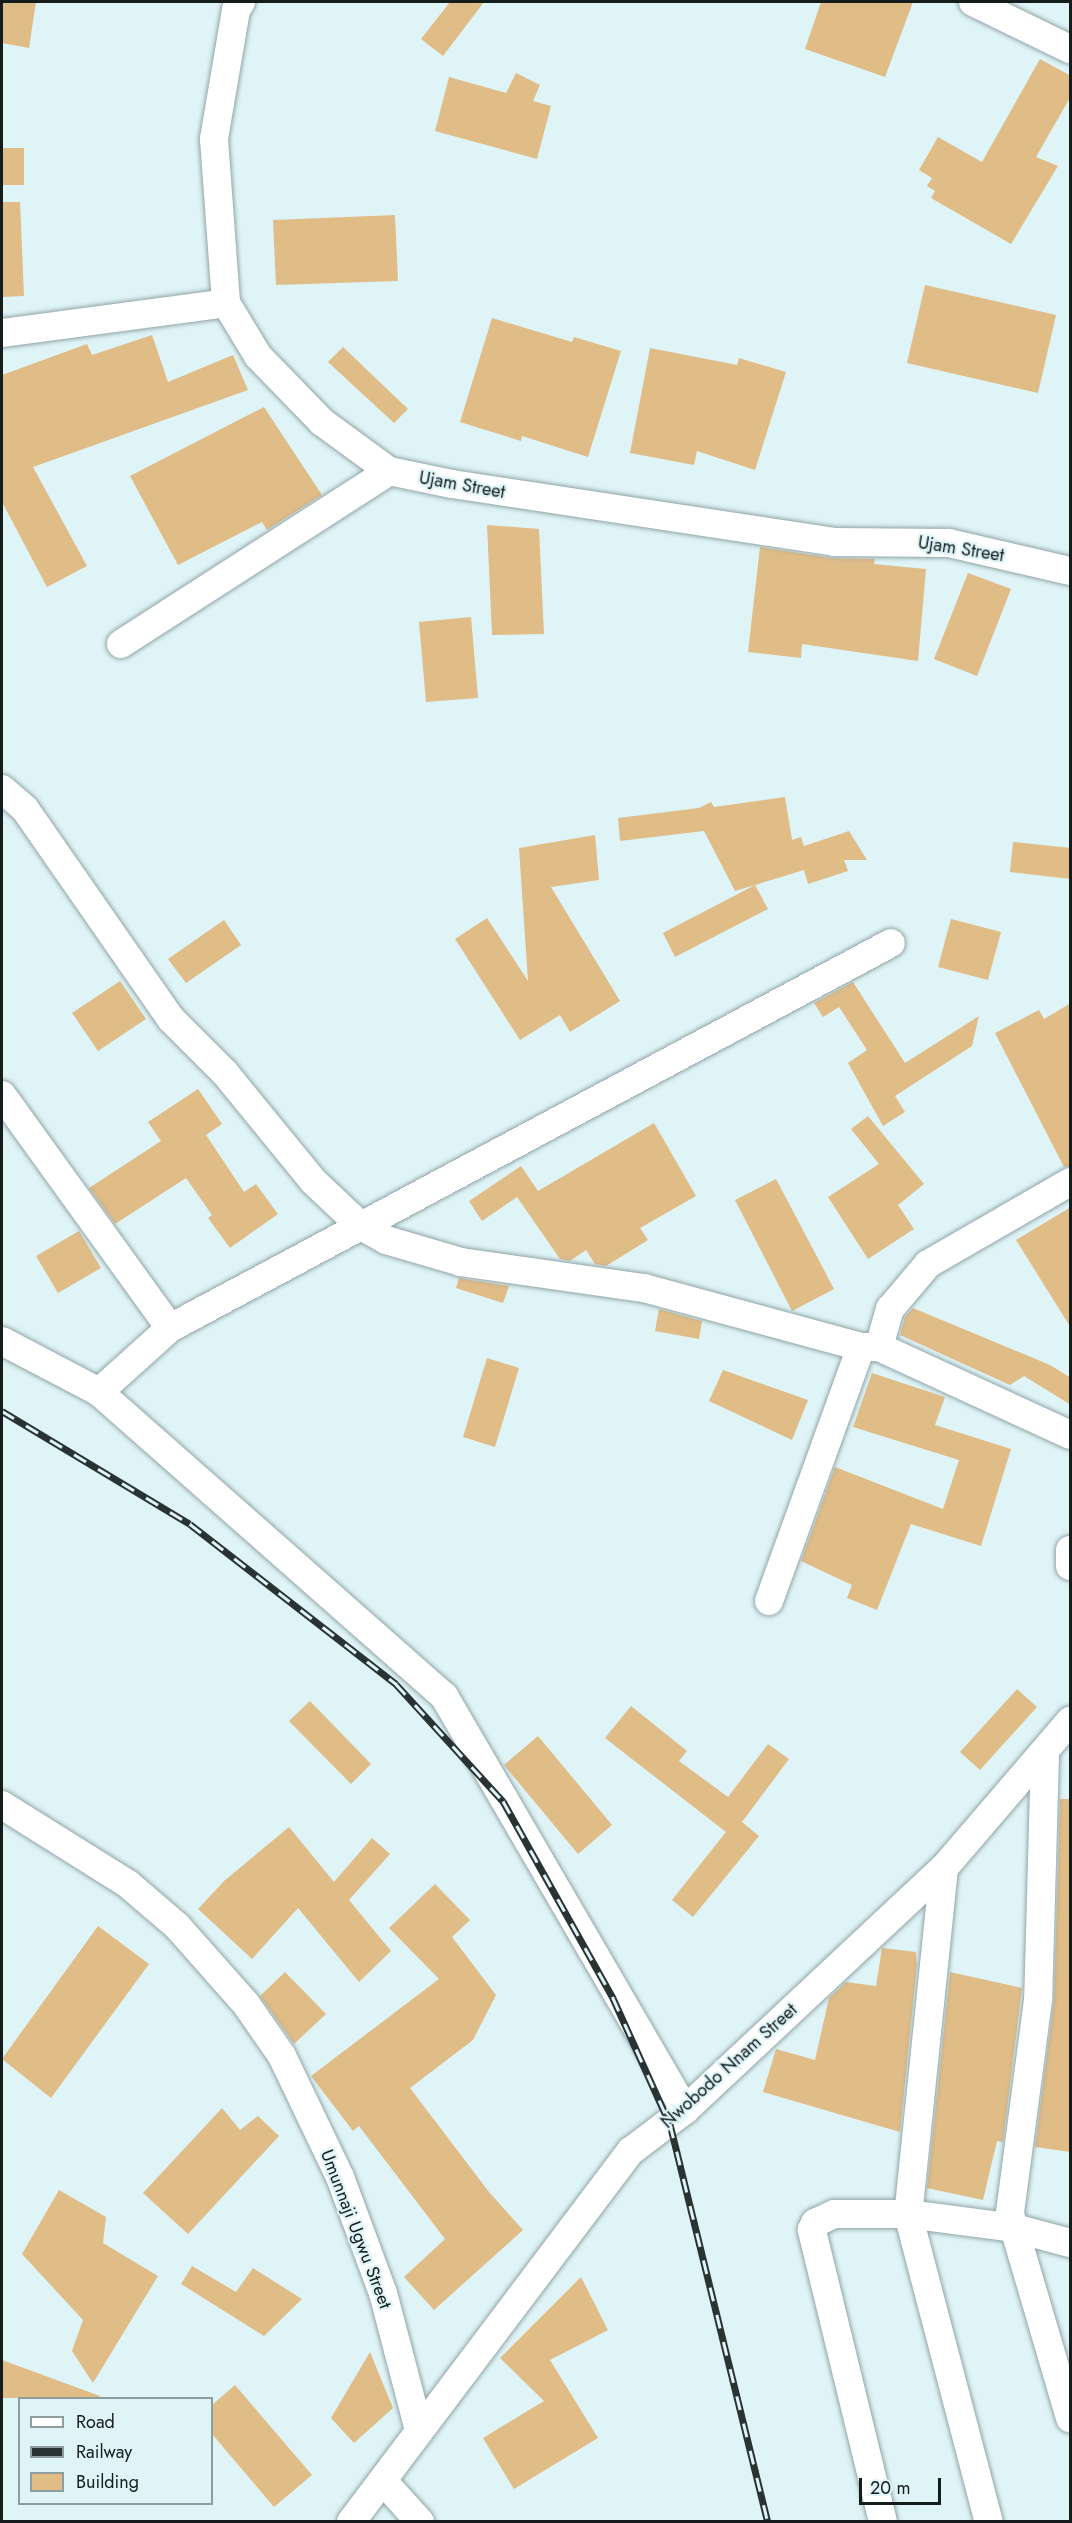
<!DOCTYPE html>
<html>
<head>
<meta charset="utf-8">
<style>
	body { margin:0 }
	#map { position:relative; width:1072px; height:2523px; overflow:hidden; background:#dff4f7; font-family:Jost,sans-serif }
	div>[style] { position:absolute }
	.building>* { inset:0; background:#e0bc87 }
	.roads { filter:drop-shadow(0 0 2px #91a5a7) drop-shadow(0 0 2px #91a5a7) }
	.minor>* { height:28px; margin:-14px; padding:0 14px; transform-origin:14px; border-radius:14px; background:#fff }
	.rail>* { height:7px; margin-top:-3.5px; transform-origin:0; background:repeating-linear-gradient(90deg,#dff4f7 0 14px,#293333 0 28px); box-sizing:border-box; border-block:2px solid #293333 }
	span { translate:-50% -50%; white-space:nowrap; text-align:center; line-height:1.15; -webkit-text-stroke:4.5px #dff4f7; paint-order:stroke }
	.street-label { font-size:18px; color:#141c1c }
	.frame { position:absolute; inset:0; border:3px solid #141c1c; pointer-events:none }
	.legend { position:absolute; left:18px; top:2397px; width:195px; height:108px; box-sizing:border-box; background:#dff4f7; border:2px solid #8e9e9f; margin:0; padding:8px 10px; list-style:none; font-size:18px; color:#141c1c }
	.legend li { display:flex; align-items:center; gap:12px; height:30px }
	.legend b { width:30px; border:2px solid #8e9e9f }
	.scale { position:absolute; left:859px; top:2478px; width:82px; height:27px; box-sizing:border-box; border:3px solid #141c1c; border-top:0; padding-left:8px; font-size:18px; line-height:21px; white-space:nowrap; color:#141c1c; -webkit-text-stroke:4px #dff4f7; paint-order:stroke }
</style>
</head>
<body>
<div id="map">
	<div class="building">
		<i style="clip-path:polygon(2px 2px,36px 2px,29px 48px,2px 43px)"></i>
		<i style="clip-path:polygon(450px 2px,484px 2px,443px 56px,421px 39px)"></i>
		<i style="clip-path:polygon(821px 2px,913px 2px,885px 77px,805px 49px)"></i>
		<i style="clip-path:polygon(1040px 59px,1071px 76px,1071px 96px,1036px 157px,1058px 166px,1011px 244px,931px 198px,935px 191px,927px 186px,932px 178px,919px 170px,938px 137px,982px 162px)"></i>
		<i style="clip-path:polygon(516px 73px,540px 85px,533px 101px,551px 106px,537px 159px,435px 131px,449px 77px,506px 93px)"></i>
		<i style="clip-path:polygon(2px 148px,24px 148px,24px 185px,2px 185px)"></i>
		<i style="clip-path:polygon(2px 202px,20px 202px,24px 296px,2px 297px)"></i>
		<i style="clip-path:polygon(395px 215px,398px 281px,276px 285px,273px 220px)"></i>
		<i style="clip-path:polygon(925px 285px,1056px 315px,1038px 393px,907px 363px)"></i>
		<i style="clip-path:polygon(492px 318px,572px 342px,574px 337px,621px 351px,588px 457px,522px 436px,521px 441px,460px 422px)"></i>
		<i style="clip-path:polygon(152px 335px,168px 382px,233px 355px,248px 390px,33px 467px,87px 566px,47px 587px,2px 502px,2px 375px,87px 344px,92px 355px)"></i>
		<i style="clip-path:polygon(343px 347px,408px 409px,394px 423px,328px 362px)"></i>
		<i style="clip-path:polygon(650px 348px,737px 365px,739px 358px,786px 372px,755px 470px,697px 451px,694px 465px,630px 453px)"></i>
		<i style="clip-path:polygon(264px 407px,322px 495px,267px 530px,262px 522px,178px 565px,130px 476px)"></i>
		<i style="clip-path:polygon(487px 525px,539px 529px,544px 634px,492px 635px)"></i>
		<i style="clip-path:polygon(760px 547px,832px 558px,875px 559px,874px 564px,926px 569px,918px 661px,802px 644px,801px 658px,748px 652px)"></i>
		<i style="clip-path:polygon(968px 573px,1011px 589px,977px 676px,934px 659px)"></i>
		<i style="clip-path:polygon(471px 617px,478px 698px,426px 702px,419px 622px)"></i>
		<i style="clip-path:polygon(785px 797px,792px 840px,801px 837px,804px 846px,849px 831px,867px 860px,844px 860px,848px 871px,808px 884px,804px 870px,755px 885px,768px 909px,675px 957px,663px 933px,755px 885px,735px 891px,704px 831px,620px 841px,618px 818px,699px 808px,711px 802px,714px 807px)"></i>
		<i style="clip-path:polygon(595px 835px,599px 880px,551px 887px,620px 1001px,570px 1032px,560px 1015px,520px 1040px,455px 939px,487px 918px,528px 981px,519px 848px)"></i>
		<i style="clip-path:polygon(1013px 842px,1071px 848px,1071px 879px,1010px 872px)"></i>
		<i style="clip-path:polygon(951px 919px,1001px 932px,988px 980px,938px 967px)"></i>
		<i style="clip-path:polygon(224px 920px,241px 945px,186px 983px,168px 959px)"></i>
		<i style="clip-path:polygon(120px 981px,146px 1019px,98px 1051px,72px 1013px)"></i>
		<i style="clip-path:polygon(853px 982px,905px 1063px,979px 1016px,972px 1046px,895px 1096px,905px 1112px,883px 1126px,848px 1063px,867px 1050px,839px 1007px,823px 1017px,814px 1003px)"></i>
		<i style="clip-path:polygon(1071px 1003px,1071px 1166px,1064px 1167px,995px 1033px,1039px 1010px,1044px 1019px)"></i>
		<i style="clip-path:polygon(198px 1089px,222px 1124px,206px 1135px,244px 1192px,256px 1184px,278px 1214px,230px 1248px,208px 1218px,212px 1215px,186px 1178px,115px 1224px,89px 1188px,161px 1141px,148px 1122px)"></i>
		<i style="clip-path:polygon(868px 1116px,924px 1184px,898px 1205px,914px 1229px,868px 1259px,828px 1197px,879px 1164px,851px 1129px)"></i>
		<i style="clip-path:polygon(654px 1123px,696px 1196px,640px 1228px,648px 1240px,606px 1266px,595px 1264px,586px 1250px,570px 1261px,560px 1259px,517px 1197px,482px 1221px,469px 1201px,521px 1166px,538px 1191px)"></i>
		<i style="clip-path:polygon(776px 1179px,834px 1289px,792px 1311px,735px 1200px)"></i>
		<i style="clip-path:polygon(1071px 1207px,1071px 1328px,1016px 1240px)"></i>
		<i style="clip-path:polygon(79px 1231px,101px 1268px,58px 1293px,36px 1256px)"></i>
		<i style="clip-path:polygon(459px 1278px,509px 1286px,503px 1303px,456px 1288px)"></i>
		<i style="clip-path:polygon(913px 1308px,1050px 1365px,1071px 1378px,1071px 1405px,1024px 1376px,1010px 1385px,900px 1335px,905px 1317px)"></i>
		<i style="clip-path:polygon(659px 1309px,702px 1321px,699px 1339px,655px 1331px)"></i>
		<i style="clip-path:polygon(487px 1358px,519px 1368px,495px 1447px,463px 1437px)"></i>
		<i style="clip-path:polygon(723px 1370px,808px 1400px,792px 1440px,709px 1401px)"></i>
		<i style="clip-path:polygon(872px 1373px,945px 1397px,935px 1425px,1011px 1449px,981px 1546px,911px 1524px,877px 1610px,847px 1598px,852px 1585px,801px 1561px,835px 1467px,943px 1509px,959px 1460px,853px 1427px)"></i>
		<i style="clip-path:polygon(1017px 1689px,1037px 1707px,980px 1770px,960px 1752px)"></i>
		<i style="clip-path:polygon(310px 1701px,371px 1764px,351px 1784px,289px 1721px)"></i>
		<i style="clip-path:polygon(631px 1706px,687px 1751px,679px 1761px,728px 1797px,768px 1744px,789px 1759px,742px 1822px,759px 1836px,693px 1917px,672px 1900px,726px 1832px,605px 1738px)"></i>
		<i style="clip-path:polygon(538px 1736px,612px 1825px,578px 1854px,504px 1765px)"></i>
		<i style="clip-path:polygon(1060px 1799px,1071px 1799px,1071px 2152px,1035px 2147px,1054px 2000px)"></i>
		<i style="clip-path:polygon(289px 1827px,334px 1882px,372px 1838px,390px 1854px,349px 1900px,391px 1951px,359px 1982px,298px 1908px,252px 1959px,198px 1909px,224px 1881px)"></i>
		<i style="clip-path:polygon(435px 1884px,470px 1920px,452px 1937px,496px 1995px,473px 2040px,410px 2088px,489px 2192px,523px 2230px,434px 2310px,404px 2277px,445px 2239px,359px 2126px,353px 2131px,311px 2076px,439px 1979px,389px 1928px)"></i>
		<i style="clip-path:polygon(98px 1926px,149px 1964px,51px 2098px,2px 2059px)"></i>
		<i style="clip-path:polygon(882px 1948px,916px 1952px,917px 1965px,900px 2132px,763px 2092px,776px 2049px,815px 2060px,829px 1998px,846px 1982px,876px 1986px)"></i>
		<i style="clip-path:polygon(285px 1972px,326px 2014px,294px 2044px,260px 1996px)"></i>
		<i style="clip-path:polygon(950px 1972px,1022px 1988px,1003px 2142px,997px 2141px,983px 2200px,927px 2188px)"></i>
		<i style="clip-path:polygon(222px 2108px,240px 2130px,258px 2116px,279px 2136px,188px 2234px,143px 2193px)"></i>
		<i style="clip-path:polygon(59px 2190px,106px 2217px,103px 2243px,158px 2276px,93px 2383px,72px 2351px,83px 2320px,22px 2254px)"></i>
		<i style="clip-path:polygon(192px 2266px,236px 2292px,253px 2268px,302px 2299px,264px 2336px,181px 2284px)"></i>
		<i style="clip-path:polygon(581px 2277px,608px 2330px,550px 2360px,598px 2438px,514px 2489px,483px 2438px,544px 2401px,500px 2358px)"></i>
		<i style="clip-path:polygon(370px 2352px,393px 2408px,354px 2443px,331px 2418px)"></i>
		<i style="clip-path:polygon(2px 2360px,100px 2396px,100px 2398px,2px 2398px)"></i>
		<i style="clip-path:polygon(235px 2385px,312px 2475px,274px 2507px,212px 2434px,212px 2405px)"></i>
	</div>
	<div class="roads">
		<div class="minor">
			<i style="left:241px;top:2px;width:9px;rotate:122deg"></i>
			<i style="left:236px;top:10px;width:131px;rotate:99.7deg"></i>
			<i style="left:214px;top:139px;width:164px;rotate:85.8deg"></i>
			<i style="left:226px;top:303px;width:62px;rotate:58.9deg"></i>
			<i style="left:258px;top:356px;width:92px;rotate:45.9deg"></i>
			<i style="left:322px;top:422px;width:83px;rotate:36.2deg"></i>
			<i style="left:389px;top:471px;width:64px;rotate:11.7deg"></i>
			<i style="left:452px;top:484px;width:386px;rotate:8.6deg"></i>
			<i style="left:834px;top:542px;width:115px;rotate:0.5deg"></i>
			<i style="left:949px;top:543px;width:124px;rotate:13deg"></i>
			<i style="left:973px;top:2px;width:108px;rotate:25.9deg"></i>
			<i style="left:2px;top:333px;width:226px;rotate:-7.6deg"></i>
			<i style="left:121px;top:644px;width:319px;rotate:-32.8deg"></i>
			<i style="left:2px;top:789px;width:30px;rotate:41deg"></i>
			<i style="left:25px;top:809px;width:256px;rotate:55.2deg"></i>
			<i style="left:171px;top:1019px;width:76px;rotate:45deg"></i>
			<i style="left:225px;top:1073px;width:139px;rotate:50.8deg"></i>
			<i style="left:313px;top:1181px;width:66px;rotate:43.2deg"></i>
			<i style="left:361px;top:1226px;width:29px;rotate:29deg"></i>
			<i style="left:386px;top:1240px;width:78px;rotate:16.3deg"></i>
			<i style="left:461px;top:1262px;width:185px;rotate:8.1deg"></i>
			<i style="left:644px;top:1288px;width:225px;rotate:15.2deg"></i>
			<i style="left:861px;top:1347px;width:18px"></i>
			<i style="left:879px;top:1347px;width:210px;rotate:24.7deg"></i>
			<i style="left:2px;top:1095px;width:287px;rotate:54.2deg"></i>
			<i style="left:2px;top:1341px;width:110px;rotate:27.7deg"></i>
			<i style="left:99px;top:1392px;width:460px;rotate:41.4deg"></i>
			<i style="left:444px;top:1696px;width:479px;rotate:59.8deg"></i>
			<i style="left:879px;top:1347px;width:40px;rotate:-74deg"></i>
			<i style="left:890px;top:1309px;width:59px;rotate:-49.8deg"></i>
			<i style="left:928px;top:1264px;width:164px;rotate:-30deg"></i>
			<i style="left:99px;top:1392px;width:96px;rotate:-42deg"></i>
			<i style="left:170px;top:1328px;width:817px;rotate:-28.1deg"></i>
			<i style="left:1070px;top:1550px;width:16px;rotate:90deg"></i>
			<i style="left:769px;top:1601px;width:270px;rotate:-70.1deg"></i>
			<i style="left:1045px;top:1754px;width:246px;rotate:91.6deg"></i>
			<i style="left:1038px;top:2000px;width:216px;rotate:97.5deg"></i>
			<i style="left:1010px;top:2214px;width:213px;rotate:73.6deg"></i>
			<i style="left:2px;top:1805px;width:149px;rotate:32.1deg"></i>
			<i style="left:128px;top:1884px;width:65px;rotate:40.6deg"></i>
			<i style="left:177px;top:1926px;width:104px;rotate:48.5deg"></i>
			<i style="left:246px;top:2004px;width:63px;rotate:55.3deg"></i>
			<i style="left:282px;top:2056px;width:134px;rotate:64.4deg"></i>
			<i style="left:340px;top:2177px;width:124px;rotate:69.7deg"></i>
			<i style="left:383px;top:2293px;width:142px;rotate:75.3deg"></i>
			<i style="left:944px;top:1868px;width:348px;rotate:95.9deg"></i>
			<i style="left:908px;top:2214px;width:318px;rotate:75.3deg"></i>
			<i style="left:384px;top:2482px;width:54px;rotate:48deg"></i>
			<i style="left:351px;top:2522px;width:465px;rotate:-53deg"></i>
			<i style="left:631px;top:2151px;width:68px;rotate:-37.2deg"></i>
			<i style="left:685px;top:2110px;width:354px;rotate:-43.1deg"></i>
			<i style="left:944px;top:1868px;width:194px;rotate:-49.4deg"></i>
			<i style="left:883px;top:2522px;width:301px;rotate:-103.7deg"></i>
			<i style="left:812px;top:2230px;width:8px;rotate:-67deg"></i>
			<i style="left:815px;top:2223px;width:21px;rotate:-25deg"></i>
			<i style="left:834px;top:2214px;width:74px"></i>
			<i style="left:908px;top:2214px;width:107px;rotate:7.5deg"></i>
			<i style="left:1014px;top:2228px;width:58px;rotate:15deg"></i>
		</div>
	</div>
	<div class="rail">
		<i style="left:2px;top:1411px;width:219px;rotate:31deg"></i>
		<i style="left:190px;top:1524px;width:261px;rotate:37.8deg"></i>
		<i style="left:396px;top:1684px;width:159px;rotate:47.6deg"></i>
		<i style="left:503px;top:1801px;width:226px;rotate:60.8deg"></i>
		<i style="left:613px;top:1998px;width:138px;rotate:65.7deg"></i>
		<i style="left:670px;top:2124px;width:410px;rotate:76.2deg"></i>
	</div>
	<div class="street-label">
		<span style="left:462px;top:485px;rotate:10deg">Ujam Street</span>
		<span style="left:961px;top:549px;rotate:9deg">Ujam Street</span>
		<span style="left:729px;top:2066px;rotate:-42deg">Nwobodo Nnam Street</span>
		<span style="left:356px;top:2229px;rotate:69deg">Umunnaji Ugwu Street</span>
	</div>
	<div class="frame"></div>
	<ul class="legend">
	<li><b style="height:8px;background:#fff"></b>Road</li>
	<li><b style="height:8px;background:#293333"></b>Railway</li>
	<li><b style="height:16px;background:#e0bc87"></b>Building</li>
	</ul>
	<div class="scale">20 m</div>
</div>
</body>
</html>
